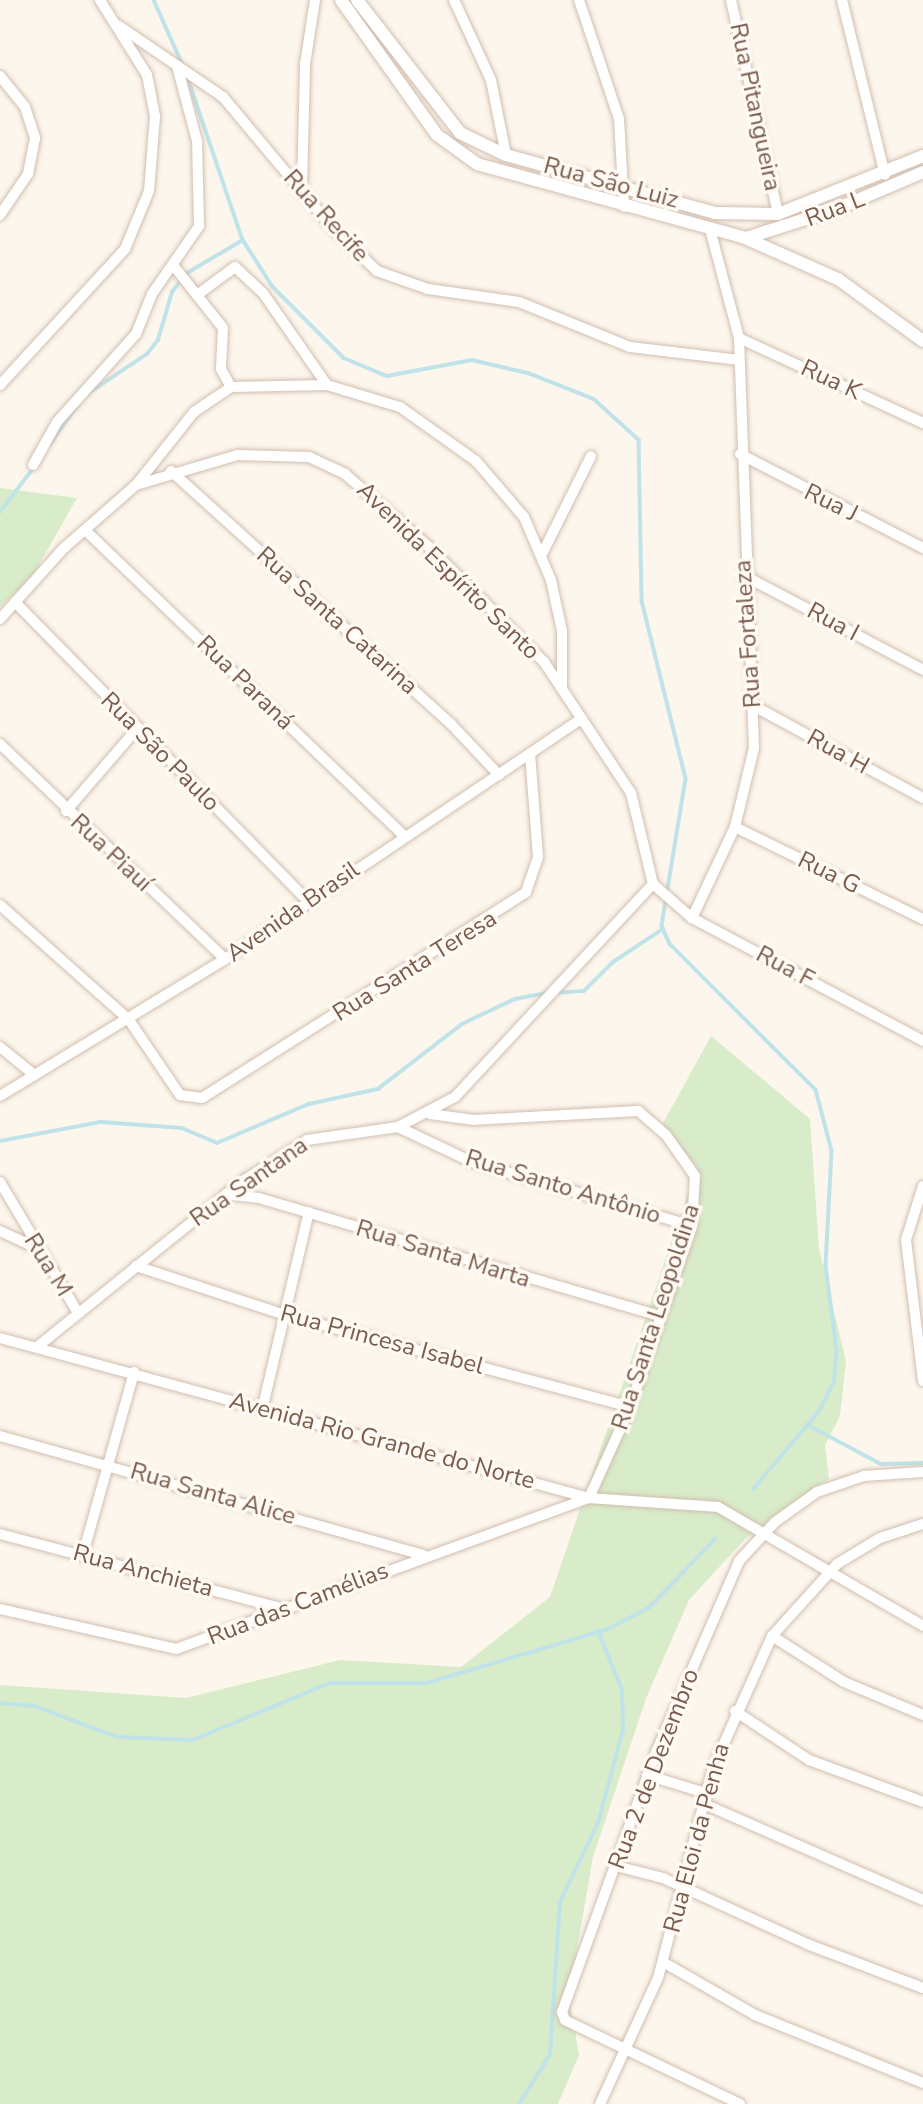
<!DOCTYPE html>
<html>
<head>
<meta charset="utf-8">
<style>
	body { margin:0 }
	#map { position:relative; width:923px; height:2104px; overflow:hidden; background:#fdf6ec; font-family:"Nunito Sans",sans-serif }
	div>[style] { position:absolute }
	.green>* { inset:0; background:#d8ecc9 }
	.stream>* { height:3.5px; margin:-1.75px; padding:0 1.75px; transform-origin:1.75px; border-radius:1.75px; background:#bfe3e8 }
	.roads { filter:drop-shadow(0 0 2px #d1beb0) drop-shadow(0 0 2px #d1beb0) }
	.minor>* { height:10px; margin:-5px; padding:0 5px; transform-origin:5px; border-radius:5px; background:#fff }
	.tertiary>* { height:12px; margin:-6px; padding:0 6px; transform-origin:6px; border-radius:6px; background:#fff }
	span { translate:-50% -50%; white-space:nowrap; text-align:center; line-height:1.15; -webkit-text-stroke:7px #fffaf3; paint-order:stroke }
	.street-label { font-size:24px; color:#7a5c4d }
</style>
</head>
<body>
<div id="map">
	<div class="green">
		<i style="clip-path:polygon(0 488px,77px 498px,32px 577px,0 607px)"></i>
		<i style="clip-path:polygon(711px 1036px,810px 1119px,819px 1249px,846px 1361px,840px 1416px,825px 1445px,829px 1479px,745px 1539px,689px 1600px,647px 1696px,593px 1857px,569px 1995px,579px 2055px,558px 2104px,0 2104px,0 1685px,186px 1698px,340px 1660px,461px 1667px,550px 1597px,697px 1167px,662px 1125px)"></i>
	</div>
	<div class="stream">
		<i style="left:154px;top:0;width:71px;rotate:66deg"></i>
		<i style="left:187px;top:75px;width:174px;rotate:71.3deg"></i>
		<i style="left:243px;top:240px;width:56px;rotate:57.4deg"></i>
		<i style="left:273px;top:287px;width:100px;rotate:45deg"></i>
		<i style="left:344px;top:358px;width:47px;rotate:22.7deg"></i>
		<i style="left:387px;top:376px;width:86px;rotate:-10.7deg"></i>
		<i style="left:472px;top:360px;width:57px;rotate:13.1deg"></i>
		<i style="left:528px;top:373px;width:71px;rotate:21.5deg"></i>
		<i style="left:594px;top:399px;width:61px;rotate:42.3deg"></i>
		<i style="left:639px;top:440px;width:161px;rotate:88.9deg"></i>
		<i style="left:642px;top:601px;width:183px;rotate:76.1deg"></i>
		<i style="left:686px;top:779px;width:149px;rotate:99.3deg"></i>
		<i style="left:662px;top:926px;width:20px;rotate:66deg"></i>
		<i style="left:670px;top:944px;width:206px;rotate:45deg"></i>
		<i style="left:816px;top:1090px;width:63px;rotate:75.3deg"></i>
		<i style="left:832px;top:1151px;width:115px;rotate:93deg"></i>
		<i style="left:826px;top:1266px;width:86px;rotate:82.6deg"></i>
		<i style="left:837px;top:1351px;width:32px;rotate:95deg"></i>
		<i style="left:834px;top:1383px;width:33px;rotate:117deg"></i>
		<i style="left:819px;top:1412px;width:101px;rotate:130.2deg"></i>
		<i style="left:86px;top:395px;width:73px;rotate:-33.9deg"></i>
		<i style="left:147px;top:354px;width:18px;rotate:-52deg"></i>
		<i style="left:158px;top:340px;width:50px;rotate:-73.7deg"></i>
		<i style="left:172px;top:292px;width:24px;rotate:-52deg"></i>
		<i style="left:187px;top:273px;width:65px;rotate:-30.5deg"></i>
		<i style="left:51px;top:443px;width:45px;rotate:-54.9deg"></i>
		<i style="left:0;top:512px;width:58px;rotate:-52.7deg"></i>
		<i style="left:554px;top:993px;width:30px;rotate:-4deg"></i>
		<i style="left:584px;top:991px;width:41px;rotate:-45deg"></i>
		<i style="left:613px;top:962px;width:60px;rotate:-33.4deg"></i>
		<i style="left:0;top:1141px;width:103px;rotate:-10.7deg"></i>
		<i style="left:101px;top:1122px;width:81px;rotate:4.2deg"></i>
		<i style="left:182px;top:1128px;width:38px;rotate:23deg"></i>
		<i style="left:217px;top:1143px;width:100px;rotate:-23deg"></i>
		<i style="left:309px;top:1104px;width:71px;rotate:-12.3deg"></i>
		<i style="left:378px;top:1089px;width:106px;rotate:-37.7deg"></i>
		<i style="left:462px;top:1024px;width:59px;rotate:-25.3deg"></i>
		<i style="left:515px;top:999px;width:33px;rotate:-11deg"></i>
		<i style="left:808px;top:1425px;width:83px;rotate:28.1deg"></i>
		<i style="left:881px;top:1464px;width:42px;rotate:-1.4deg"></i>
		<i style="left:0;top:1703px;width:34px;rotate:5deg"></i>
		<i style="left:34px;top:1706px;width:90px;rotate:20.3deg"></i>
		<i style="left:118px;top:1737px;width:75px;rotate:2.3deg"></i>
		<i style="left:193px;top:1740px;width:148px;rotate:-22.6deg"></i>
		<i style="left:330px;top:1683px;width:97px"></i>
		<i style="left:427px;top:1683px;width:189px;rotate:-16.6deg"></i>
		<i style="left:608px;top:1629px;width:47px;rotate:-27.6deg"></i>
		<i style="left:650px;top:1607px;width:94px;rotate:-46.3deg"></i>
		<i style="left:519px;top:2104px;width:58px;rotate:-57.7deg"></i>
		<i style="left:550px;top:2055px;width:153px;rotate:-86.3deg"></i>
		<i style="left:560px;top:1902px;width:88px;rotate:-64.3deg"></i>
		<i style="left:598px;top:1823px;width:96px;rotate:-75deg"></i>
		<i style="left:623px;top:1730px;width:40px;rotate:-91.4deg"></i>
		<i style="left:622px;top:1690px;width:64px;rotate:-112.1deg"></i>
	</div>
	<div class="roads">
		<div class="minor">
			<i style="left:454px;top:0;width:88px;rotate:65.2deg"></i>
			<i style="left:491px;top:80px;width:76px;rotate:78.7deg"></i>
			<i style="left:579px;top:0;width:126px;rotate:71.4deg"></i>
			<i style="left:619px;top:119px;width:88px;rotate:86.7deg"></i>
			<i style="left:731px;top:0;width:219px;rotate:77.6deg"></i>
			<i style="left:842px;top:0;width:180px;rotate:76.2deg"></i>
			<i style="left:119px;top:26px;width:126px;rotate:34.3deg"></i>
			<i style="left:223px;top:97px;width:167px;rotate:50.1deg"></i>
			<i style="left:330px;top:225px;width:66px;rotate:44.4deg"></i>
			<i style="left:377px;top:271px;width:54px;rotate:19.4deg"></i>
			<i style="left:428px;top:289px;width:92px;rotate:8.1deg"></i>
			<i style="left:519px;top:302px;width:120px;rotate:22.1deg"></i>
			<i style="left:630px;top:347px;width:110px;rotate:6.8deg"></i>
			<i style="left:0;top:76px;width:40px;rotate:51deg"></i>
			<i style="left:25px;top:107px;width:33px;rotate:72deg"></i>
			<i style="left:35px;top:138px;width:37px;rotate:101deg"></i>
			<i style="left:28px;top:174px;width:50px;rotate:124.3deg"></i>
			<i style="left:302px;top:189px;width:125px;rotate:-88.6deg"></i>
			<i style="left:305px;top:64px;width:65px;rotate:-81.1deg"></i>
			<i style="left:173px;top:265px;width:80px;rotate:51.6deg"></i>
			<i style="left:223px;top:328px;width:41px;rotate:92.8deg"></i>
			<i style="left:221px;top:369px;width:21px;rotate:61deg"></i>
			<i style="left:197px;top:295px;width:47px;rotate:-36.4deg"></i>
			<i style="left:235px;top:267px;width:38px;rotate:43deg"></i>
			<i style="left:263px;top:293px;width:112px;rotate:55.2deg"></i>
			<i style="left:739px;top:338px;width:203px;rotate:24.8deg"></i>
			<i style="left:0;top:385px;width:185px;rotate:-47.4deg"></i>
			<i style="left:125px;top:249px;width:63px;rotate:-67.5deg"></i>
			<i style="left:149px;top:191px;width:75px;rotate:-85.4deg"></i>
			<i style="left:155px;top:116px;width:42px;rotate:-101deg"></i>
			<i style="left:147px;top:75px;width:89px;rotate:-122.1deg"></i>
			<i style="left:740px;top:454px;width:206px;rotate:27.2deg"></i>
			<i style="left:33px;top:465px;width:49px;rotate:-60.8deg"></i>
			<i style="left:57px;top:422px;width:118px;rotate:-48.1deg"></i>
			<i style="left:136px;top:334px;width:43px;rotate:-68.2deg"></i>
			<i style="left:152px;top:294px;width:83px;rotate:-55.3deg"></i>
			<i style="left:199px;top:226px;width:85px;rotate:-91.3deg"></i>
			<i style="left:197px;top:141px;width:78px;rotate:-104.9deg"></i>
			<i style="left:171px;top:471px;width:377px;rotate:42.1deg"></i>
			<i style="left:451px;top:724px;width:70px;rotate:46.7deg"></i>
			<i style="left:136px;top:485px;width:93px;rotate:-51.5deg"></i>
			<i style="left:194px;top:412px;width:45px;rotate:-34deg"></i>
			<i style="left:231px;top:387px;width:96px;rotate:-1.2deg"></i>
			<i style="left:327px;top:385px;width:76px;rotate:16.8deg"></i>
			<i style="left:400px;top:407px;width:93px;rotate:35.4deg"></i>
			<i style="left:476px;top:461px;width:74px;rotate:49.4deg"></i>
			<i style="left:524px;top:517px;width:69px;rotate:66.8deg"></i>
			<i style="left:551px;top:580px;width:52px;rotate:77.8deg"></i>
			<i style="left:562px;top:631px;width:58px;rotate:90deg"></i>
			<i style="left:85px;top:530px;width:442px;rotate:43.8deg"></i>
			<i style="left:543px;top:552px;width:107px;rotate:-63.4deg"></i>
			<i style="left:743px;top:575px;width:204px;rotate:27.8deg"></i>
			<i style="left:15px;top:602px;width:417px;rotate:45.6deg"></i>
			<i style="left:0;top:619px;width:96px;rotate:-48deg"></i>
			<i style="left:64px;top:548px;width:96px;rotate:-41.2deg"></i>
			<i style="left:136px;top:485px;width:105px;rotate:-16.5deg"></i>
			<i style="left:237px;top:455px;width:72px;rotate:1.6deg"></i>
			<i style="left:309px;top:457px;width:40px;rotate:25deg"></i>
			<i style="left:345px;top:474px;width:111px;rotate:41deg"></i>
			<i style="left:429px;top:547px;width:163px;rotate:45deg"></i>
			<i style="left:544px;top:662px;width:157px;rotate:56.4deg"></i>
			<i style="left:631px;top:793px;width:94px;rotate:76.4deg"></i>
			<i style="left:754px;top:706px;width:192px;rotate:28.6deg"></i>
			<i style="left:0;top:744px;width:311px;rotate:43.7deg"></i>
			<i style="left:66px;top:811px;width:107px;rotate:-49.2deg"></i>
			<i style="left:735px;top:827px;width:209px;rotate:26.1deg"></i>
			<i style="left:653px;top:884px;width:52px;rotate:41.1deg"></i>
			<i style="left:692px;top:918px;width:262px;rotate:28deg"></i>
			<i style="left:0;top:905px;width:173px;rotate:41.7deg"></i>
			<i style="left:129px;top:1020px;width:91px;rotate:55.8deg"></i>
			<i style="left:180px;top:1095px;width:22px;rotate:8deg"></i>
			<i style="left:202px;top:1098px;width:384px;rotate:-32.4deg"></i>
			<i style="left:526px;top:892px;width:37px;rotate:-71deg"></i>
			<i style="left:538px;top:857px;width:103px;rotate:-94.4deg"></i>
			<i style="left:692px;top:918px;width:101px;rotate:-64.7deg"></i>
			<i style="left:735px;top:827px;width:81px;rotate:-76.5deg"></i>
			<i style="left:754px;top:748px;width:410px;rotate:-92.1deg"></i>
			<i style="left:739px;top:338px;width:113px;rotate:-104.9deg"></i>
			<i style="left:0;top:1047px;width:43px;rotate:39.3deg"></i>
			<i style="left:0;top:1096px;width:263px;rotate:-31.3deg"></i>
			<i style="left:225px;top:959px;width:429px;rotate:-34deg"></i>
			<i style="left:398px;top:1127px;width:82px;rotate:25.3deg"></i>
			<i style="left:472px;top:1162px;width:229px;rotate:16.2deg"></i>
			<i style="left:0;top:1182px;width:150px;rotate:59.2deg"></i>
			<i style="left:923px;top:1186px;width:57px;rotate:107.5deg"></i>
			<i style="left:906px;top:1240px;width:142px;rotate:83.1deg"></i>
			<i style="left:226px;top:1194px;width:33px;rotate:7deg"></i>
			<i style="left:259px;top:1198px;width:418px;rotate:16.4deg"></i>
			<i style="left:0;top:1231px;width:35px;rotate:25deg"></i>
			<i style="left:136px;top:1266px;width:157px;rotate:18.2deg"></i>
			<i style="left:285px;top:1315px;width:357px;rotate:14.9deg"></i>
			<i style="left:0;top:1338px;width:610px;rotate:15.2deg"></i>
			<i style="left:589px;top:1498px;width:129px;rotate:4deg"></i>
			<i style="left:718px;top:1507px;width:237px;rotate:30.1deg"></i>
			<i style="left:37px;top:1347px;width:265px;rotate:-38.9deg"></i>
			<i style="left:243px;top:1181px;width:76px;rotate:-32.6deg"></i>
			<i style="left:307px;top:1140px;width:92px;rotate:-8.1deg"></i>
			<i style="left:398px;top:1127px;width:64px;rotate:-27.8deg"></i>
			<i style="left:455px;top:1097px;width:291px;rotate:-47.1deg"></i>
			<i style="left:263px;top:1406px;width:199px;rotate:-76.7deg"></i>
			<i style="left:0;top:1436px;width:440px;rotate:15.7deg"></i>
			<i style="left:0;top:1534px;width:294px;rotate:14.8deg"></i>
			<i style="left:83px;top:1554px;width:189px;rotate:-74.3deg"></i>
			<i style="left:0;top:1609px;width:180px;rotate:12.8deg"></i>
			<i style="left:176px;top:1649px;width:440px;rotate:-20.1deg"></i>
			<i style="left:589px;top:1498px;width:100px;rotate:-65.7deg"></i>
			<i style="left:630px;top:1407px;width:191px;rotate:-71.1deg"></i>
			<i style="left:692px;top:1226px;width:50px;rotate:-86.6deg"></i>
			<i style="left:695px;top:1176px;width:50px;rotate:-125.3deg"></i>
			<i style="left:666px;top:1135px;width:37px;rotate:-139deg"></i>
			<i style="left:638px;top:1111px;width:164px;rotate:176.9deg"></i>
			<i style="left:474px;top:1120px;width:44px;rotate:-172.2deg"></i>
			<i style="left:772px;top:1636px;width:85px;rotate:32.6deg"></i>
			<i style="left:844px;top:1682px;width:86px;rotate:22.7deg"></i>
			<i style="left:735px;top:1711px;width:89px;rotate:33.5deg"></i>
			<i style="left:809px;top:1760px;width:121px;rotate:20.2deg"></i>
			<i style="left:647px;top:1775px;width:61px;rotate:17.2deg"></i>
			<i style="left:702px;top:1803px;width:241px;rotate:23.7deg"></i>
			<i style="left:616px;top:1866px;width:49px;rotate:14.3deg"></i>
			<i style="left:663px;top:1878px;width:158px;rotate:24.6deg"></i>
			<i style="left:807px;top:1944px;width:124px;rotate:20.8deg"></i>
			<i style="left:663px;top:1962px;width:106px;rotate:29.9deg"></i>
			<i style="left:755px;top:2015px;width:181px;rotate:22deg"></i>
			<i style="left:600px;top:2104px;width:139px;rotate:-65.3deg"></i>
			<i style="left:658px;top:1978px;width:217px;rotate:-75.3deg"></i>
			<i style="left:713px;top:1768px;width:145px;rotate:-65.9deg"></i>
			<i style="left:772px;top:1636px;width:97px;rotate:-47.9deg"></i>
			<i style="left:837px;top:1564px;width:50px;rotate:-31.2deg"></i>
			<i style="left:880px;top:1538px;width:45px;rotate:-18deg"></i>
			<i style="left:740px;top:2104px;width:194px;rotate:-154.4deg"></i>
			<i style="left:565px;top:2020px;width:9px;rotate:-111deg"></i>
			<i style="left:562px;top:2012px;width:279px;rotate:-70.1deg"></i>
			<i style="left:657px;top:1750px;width:206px;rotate:-66.5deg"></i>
			<i style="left:739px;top:1561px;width:53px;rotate:-47.3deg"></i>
			<i style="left:775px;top:1522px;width:52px;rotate:-35.5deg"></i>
			<i style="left:817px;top:1492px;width:50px;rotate:-18.8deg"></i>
			<i style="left:864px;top:1476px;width:59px;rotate:-3.9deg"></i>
		</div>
		<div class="tertiary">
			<i style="left:341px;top:0;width:166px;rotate:54.6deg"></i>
			<i style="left:437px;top:135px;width:49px;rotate:35.9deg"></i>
			<i style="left:477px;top:164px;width:278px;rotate:15.4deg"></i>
			<i style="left:745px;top:238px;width:102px;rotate:23.8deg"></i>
			<i style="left:838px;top:279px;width:105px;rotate:36.1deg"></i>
			<i style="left:357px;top:0;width:168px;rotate:52.2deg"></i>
			<i style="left:460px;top:133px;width:51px;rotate:25.6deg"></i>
			<i style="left:506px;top:155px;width:217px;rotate:15.5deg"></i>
			<i style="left:715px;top:213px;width:63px;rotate:0.9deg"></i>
			<i style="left:778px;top:214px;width:156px;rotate:-21.8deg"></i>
			<i style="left:746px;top:238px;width:92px;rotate:-17.7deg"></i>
			<i style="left:834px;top:210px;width:97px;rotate:-23.1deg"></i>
		</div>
	</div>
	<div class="street-label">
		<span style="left:755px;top:107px;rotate:78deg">Rua Pitangueira</span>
		<span style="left:611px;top:183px;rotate:15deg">Rua São Luiz</span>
		<span style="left:835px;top:209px;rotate:-21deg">Rua L</span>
		<span style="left:326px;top:216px;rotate:48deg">Rua Recife</span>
		<span style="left:831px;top:380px;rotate:25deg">Rua K</span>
		<span style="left:831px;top:503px;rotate:26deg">Rua J</span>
		<span style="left:448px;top:571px;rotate:44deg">Avenida Espírito Santo</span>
		<span style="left:337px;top:621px;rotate:42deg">Rua Santa Catarina</span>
		<span style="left:833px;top:622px;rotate:28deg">Rua I</span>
		<span style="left:748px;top:634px;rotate:-94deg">Rua Fortaleza</span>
		<span style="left:245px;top:683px;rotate:44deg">Rua Paraná</span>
		<span style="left:160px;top:752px;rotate:45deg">Rua São Paulo</span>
		<span style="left:838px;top:752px;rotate:29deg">Rua H</span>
		<span style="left:111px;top:853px;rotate:43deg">Rua Piauí</span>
		<span style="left:829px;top:873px;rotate:26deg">Rua G</span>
		<span style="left:293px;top:912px;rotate:-35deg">Avenida Brasil</span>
		<span style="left:415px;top:966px;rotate:-32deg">Rua Santa Teresa</span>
		<span style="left:785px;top:967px;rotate:28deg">Rua F</span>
		<span style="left:249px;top:1182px;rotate:-35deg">Rua Santana</span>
		<span style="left:563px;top:1187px;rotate:17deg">Rua Santo Antônio</span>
		<span style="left:443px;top:1254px;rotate:17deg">Rua Santa Marta</span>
		<span style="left:48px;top:1265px;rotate:58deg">Rua M</span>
		<span style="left:656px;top:1317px;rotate:-72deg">Rua Santa Leopoldina</span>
		<span style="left:382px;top:1340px;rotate:15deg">Rua Princesa Isabel</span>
		<span style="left:382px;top:1441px;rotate:15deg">Avenida Rio Grande do Norte</span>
		<span style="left:213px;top:1494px;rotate:16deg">Rua Santa Alice</span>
		<span style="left:143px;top:1571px;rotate:15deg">Rua Anchieta</span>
		<span style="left:298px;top:1604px;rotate:-21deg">Rua das Camélias</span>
		<span style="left:654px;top:1769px;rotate:-69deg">Rua 2 de Dezembro</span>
		<span style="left:697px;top:1838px;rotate:-75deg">Rua Eloi da Penha</span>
	</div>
</div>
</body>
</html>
